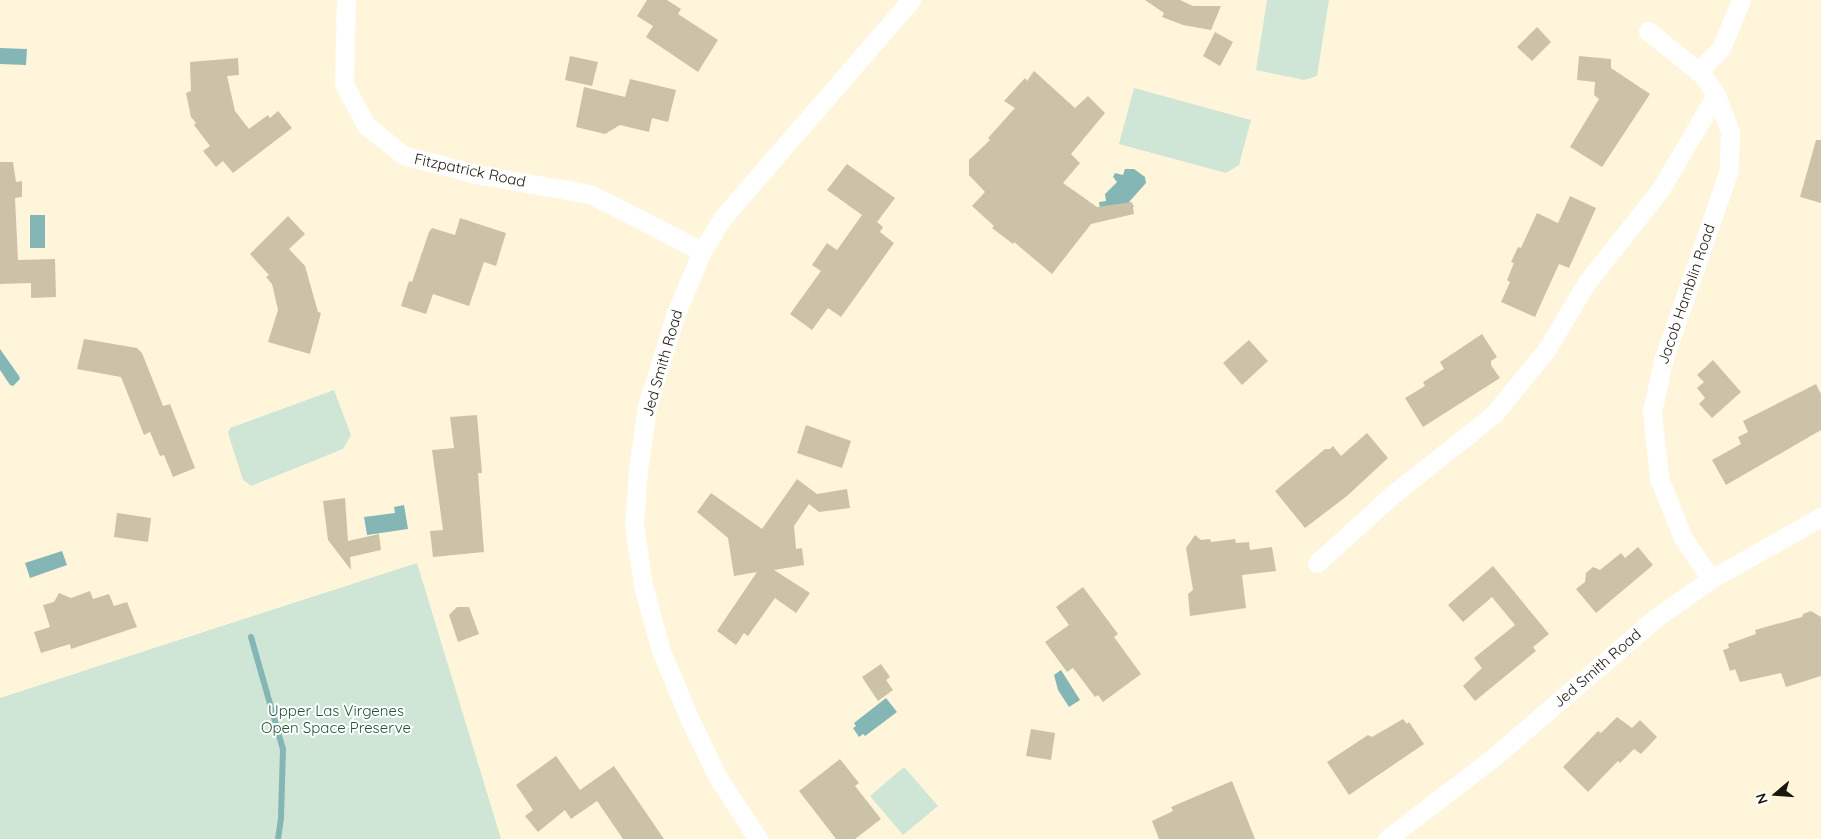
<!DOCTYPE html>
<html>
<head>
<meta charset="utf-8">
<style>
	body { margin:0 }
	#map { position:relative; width:1821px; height:839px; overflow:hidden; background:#fff5da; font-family:Quicksand,sans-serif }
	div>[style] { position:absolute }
	.green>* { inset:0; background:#cfe6d6 }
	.water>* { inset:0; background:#84b6b6 }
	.stream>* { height:6px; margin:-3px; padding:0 3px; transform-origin:3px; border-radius:3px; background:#84b6b6 }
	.building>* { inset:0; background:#cbc2a8 }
	.street>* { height:19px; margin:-9.5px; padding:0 9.5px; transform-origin:9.5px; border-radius:9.5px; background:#fff }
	span { translate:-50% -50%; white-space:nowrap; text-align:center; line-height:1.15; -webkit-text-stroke:4px #fff; paint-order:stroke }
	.street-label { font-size:15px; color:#1a170d }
	.park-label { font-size:15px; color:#1c5635 }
	.north { position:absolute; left:1751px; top:769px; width:50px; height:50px; -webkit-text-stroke:4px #fff; paint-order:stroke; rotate:252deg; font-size:14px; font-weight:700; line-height:20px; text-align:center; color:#1a170d }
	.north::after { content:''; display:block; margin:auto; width:18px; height:22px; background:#1a170d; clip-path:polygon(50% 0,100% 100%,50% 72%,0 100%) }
</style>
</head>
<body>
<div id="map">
	<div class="green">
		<i style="clip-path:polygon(1267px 0,1329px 0,1317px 76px,1304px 80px,1256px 70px)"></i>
		<i style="clip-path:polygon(1134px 88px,1251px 120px,1239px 165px,1226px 173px,1119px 144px)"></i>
		<i style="clip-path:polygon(334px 390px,351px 435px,343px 449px,251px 486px,243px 480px,228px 433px,230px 428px)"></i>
		<i style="clip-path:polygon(417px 563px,501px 839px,0 839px,0 698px)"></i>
		<i style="clip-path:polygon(904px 767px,938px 806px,903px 835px,870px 796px)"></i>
	</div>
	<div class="water">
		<i style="clip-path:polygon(0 48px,27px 49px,26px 65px,0 64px)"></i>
		<i style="clip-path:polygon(1125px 169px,1134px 169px,1145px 177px,1146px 183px,1129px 202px,1134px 206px,1128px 213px,1100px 208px,1099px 202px,1106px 201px,1105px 194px,1117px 182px,1113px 177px,1115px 173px,1123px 175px)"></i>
		<i style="clip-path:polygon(30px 215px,45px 215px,45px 248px,30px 248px)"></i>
		<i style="clip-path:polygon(0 349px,19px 376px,20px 379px,13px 386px,10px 385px,0 370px)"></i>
		<i style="clip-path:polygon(404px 505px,408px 529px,367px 535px,364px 517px,395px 513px,394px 507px)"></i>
		<i style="clip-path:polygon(62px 551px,67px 565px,30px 578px,25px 563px)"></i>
		<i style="clip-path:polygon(1061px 670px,1080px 700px,1069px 707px,1058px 690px,1054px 675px)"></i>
		<i style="clip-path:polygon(886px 698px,897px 712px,865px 736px,863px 734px,859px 737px,853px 728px,856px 726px,854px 723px)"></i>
	</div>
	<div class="stream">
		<i style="left:251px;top:637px;width:116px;rotate:74.1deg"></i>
		<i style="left:283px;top:749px;width:69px;rotate:91.7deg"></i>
		<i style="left:281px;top:818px;width:21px;rotate:98deg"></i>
	</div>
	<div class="building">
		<i style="clip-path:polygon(647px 0,667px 0,681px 9px,678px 14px,718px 40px,698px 72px,646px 37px,653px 26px,637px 16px)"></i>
		<i style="clip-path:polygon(1145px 0,1180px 0,1193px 6px,1221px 6px,1211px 30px,1183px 25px,1162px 17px,1164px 13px)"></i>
		<i style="clip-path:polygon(1537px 27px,1551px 42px,1532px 61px,1517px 47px)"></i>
		<i style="clip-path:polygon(1215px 32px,1233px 42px,1220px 66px,1203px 56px)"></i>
		<i style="clip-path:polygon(570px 56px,598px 62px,592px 86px,565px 80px)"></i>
		<i style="clip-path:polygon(1579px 56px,1611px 59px,1611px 68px,1650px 94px,1602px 167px,1570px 147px,1599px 99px,1594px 95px,1595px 82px,1577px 80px)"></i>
		<i style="clip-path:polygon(238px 58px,239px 75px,227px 76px,235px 111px,249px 129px,268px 115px,270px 118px,278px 111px,292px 128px,233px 173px,223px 161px,216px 167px,203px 151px,210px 146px,194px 125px,196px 123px,191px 117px,186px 93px,191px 91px,190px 62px)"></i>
		<i style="clip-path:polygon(1034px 71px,1075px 108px,1088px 96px,1105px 113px,1071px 154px,1080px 163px,1063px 183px,1097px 207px,1132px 202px,1134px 214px,1091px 224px,1052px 274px,1014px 242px,1013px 244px,992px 228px,994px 226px,972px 206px,985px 192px,969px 175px,969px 160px,990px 140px,988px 138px,1015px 108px,1004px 101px,1025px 78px,1027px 81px)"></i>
		<i style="clip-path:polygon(630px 79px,676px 90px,668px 122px,652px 118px,649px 132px,620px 125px,605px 134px,576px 127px,584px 87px,625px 97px)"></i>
		<i style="clip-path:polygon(1816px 140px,1821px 140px,1821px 203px,1800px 197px)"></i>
		<i style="clip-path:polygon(0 162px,13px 162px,16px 182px,22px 181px,22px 197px,15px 198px,18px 260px,55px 259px,56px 297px,31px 298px,31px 283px,0 284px)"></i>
		<i style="clip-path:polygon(847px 164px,895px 198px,877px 222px,883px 227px,880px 232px,894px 243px,841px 317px,828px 308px,812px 330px,790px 314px,821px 271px,812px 265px,827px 243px,837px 250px,862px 215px,827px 190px)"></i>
		<i style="clip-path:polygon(1570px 196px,1596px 208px,1569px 268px,1559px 264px,1535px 317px,1501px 302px,1510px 282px,1507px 280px,1514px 263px,1511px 262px,1518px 247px,1521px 248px,1537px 213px,1558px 223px)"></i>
		<i style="clip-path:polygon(288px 216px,305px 234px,289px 249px,305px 266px,318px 312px,321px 313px,310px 354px,268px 342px,278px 310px,272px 284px,266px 277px,269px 275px,250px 254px)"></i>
		<i style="clip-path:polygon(460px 218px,506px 233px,496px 266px,484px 262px,469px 306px,433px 294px,426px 314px,401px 306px,409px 281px,412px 282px,429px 232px,432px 228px,455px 235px)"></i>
		<i style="clip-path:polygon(1482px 334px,1497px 357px,1491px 361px,1491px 365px,1500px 378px,1423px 427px,1405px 398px,1425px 386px,1423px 382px,1444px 369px,1440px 362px)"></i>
		<i style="clip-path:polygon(84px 339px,137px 348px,142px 353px,163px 406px,170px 404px,195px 468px,173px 477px,164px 455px,160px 456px,150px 432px,144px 435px,121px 377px,77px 369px)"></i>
		<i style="clip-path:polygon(1249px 340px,1268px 361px,1242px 385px,1223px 363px)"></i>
		<i style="clip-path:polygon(1713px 360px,1741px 392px,1712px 418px,1699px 404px,1705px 398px,1697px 388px,1704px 382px,1697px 375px)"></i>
		<i style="clip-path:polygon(1816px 384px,1821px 394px,1821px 430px,1726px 485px,1712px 460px,1741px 444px,1738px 437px,1748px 432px,1743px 421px)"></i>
		<i style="clip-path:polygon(477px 415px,482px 473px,478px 473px,484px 552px,433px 557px,430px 531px,443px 530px,432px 450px,454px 448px,450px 417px)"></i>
		<i style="clip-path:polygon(806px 425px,851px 441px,842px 468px,797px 453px)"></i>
		<i style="clip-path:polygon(1367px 433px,1388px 458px,1347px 496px,1305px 528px,1275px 491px,1325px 449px,1330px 449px,1333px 446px,1341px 456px)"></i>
		<i style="clip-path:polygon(797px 479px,817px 494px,847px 489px,850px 508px,819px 512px,809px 504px,794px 526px,796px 549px,802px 548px,804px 565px,774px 570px,810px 593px,796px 613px,775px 598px,748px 636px,744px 633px,736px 645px,717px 631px,757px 572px,734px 576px,728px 538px,697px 512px,711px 493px,762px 529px)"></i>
		<i style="clip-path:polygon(345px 498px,348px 541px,379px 534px,381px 550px,350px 557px,350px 555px,351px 570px,328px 540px,323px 501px)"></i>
		<i style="clip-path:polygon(117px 513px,151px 518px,148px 542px,114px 537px)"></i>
		<i style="clip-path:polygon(1195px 535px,1201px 540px,1210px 539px,1211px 542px,1235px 539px,1236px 543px,1249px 542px,1250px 550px,1272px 547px,1276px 571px,1242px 575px,1246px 608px,1190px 616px,1188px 594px,1193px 590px,1186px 548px)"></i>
		<i style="clip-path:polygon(1638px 547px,1653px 565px,1596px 613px,1576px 589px,1585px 582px,1586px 573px,1593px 567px,1600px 570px,1621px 553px,1625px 558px)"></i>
		<i style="clip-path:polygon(1493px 566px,1549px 634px,1533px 647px,1536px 651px,1475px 701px,1463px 686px,1482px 668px,1474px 658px,1515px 625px,1492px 597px,1463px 622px,1448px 605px)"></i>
		<i style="clip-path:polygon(1083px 587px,1118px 634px,1114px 637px,1141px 674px,1103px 702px,1098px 695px,1095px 697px,1073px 668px,1067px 672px,1045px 642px,1069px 625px,1056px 607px)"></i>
		<i style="clip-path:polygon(90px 591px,93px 599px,109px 594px,114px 606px,127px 602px,137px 627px,71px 649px,70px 644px,41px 653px,34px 632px,50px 627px,43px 605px,54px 602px,59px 593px,71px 598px)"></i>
		<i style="clip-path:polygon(457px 607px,469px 607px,479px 634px,458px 642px,449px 615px)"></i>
		<i style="clip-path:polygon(1811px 611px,1821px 617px,1821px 676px,1786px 687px,1781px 673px,1740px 682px,1735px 669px,1730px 671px,1723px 650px,1729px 648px,1728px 644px,1756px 634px,1755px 630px,1802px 617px,1803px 614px)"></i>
		<i style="clip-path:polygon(881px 664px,890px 677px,886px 680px,893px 690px,878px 701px,862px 677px)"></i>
		<i style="clip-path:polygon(1617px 717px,1632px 728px,1640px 720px,1657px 737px,1641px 754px,1634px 749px,1620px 763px,1618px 761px,1588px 792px,1563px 767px,1598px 731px,1601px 733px)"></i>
		<i style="clip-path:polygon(1403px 719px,1407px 724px,1409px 722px,1424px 744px,1349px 795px,1327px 762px,1368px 735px,1372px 737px)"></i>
		<i style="clip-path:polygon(1031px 729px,1055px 733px,1051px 760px,1026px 756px)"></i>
		<i style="clip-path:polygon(556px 756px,580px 790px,614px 766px,664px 839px,623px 839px,597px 801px,571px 819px,565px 810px,538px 832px,525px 816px,533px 810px,516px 785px)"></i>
		<i style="clip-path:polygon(840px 759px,859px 783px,855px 786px,881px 819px,855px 839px,836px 839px,799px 791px)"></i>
		<i style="clip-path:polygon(1232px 781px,1255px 839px,1159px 839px,1152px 821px,1173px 811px,1171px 807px)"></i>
	</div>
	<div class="street">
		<i style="left:346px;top:0;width:84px;rotate:91.4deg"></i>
		<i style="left:344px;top:84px;width:47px;rotate:61.8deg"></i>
		<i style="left:366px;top:125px;width:48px;rotate:39deg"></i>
		<i style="left:403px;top:155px;width:75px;rotate:14.6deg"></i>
		<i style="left:476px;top:174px;width:116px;rotate:10deg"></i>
		<i style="left:590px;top:194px;width:126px;rotate:27deg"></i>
		<i style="left:1648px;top:31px;width:70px;rotate:38.7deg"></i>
		<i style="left:1703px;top:75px;width:24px;rotate:57deg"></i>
		<i style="left:1716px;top:95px;width:40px;rotate:69deg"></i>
		<i style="left:1730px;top:132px;width:38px;rotate:92deg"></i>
		<i style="left:1729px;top:170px;width:202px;rotate:109.1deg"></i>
		<i style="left:1663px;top:361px;width:52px;rotate:102.2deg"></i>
		<i style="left:1652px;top:412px;width:66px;rotate:83.9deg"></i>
		<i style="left:1659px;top:478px;width:65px;rotate:68.2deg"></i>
		<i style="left:1683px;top:538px;width:50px;rotate:55.7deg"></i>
		<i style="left:1698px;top:72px;width:33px;rotate:-46deg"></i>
		<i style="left:1721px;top:48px;width:52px;rotate:-67.4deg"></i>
		<i style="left:1317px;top:563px;width:101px;rotate:-42.2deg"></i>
		<i style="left:1392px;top:495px;width:130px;rotate:-38.5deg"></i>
		<i style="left:1494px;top:414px;width:84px;rotate:-50.8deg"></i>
		<i style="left:1547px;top:349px;width:78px;rotate:-59.2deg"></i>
		<i style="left:1587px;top:282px;width:117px;rotate:-51.6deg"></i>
		<i style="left:1660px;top:190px;width:110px;rotate:-59.5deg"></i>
		<i style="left:758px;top:839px;width:75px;rotate:-123.1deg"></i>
		<i style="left:717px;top:776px;width:62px;rotate:-115.7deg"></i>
		<i style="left:690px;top:720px;width:75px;rotate:-112.8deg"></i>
		<i style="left:661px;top:651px;width:68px;rotate:-105.3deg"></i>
		<i style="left:643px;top:585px;width:60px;rotate:-98.7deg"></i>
		<i style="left:634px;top:526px;width:56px;rotate:-85.9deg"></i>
		<i style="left:638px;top:470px;width:65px;rotate:-82deg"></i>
		<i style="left:647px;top:406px;width:97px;rotate:-72.7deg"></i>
		<i style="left:676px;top:313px;width:67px;rotate:-67.2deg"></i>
		<i style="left:702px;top:251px;width:41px;rotate:-57.8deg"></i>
		<i style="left:724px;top:216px;width:286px;rotate:-49.1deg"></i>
		<i style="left:1387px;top:839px;width:135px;rotate:-37.5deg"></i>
		<i style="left:1494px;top:757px;width:215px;rotate:-40.7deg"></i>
		<i style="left:1657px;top:617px;width:66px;rotate:-35.1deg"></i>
		<i style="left:1711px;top:579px;width:126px;rotate:-29.4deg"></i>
	</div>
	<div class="street-label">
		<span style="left:470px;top:170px;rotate:12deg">Fitzpatrick Road</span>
		<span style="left:1686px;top:294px;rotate:-71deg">Jacob Hamblin Road</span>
		<span style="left:662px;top:363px;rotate:-74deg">Jed Smith Road</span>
		<span style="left:1597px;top:668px;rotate:-41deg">Jed Smith Road</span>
	</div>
	<div class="park-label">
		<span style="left:336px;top:719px">Upper Las Virgenes<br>Open Space Preserve</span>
	</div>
	<div class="north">N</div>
</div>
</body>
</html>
